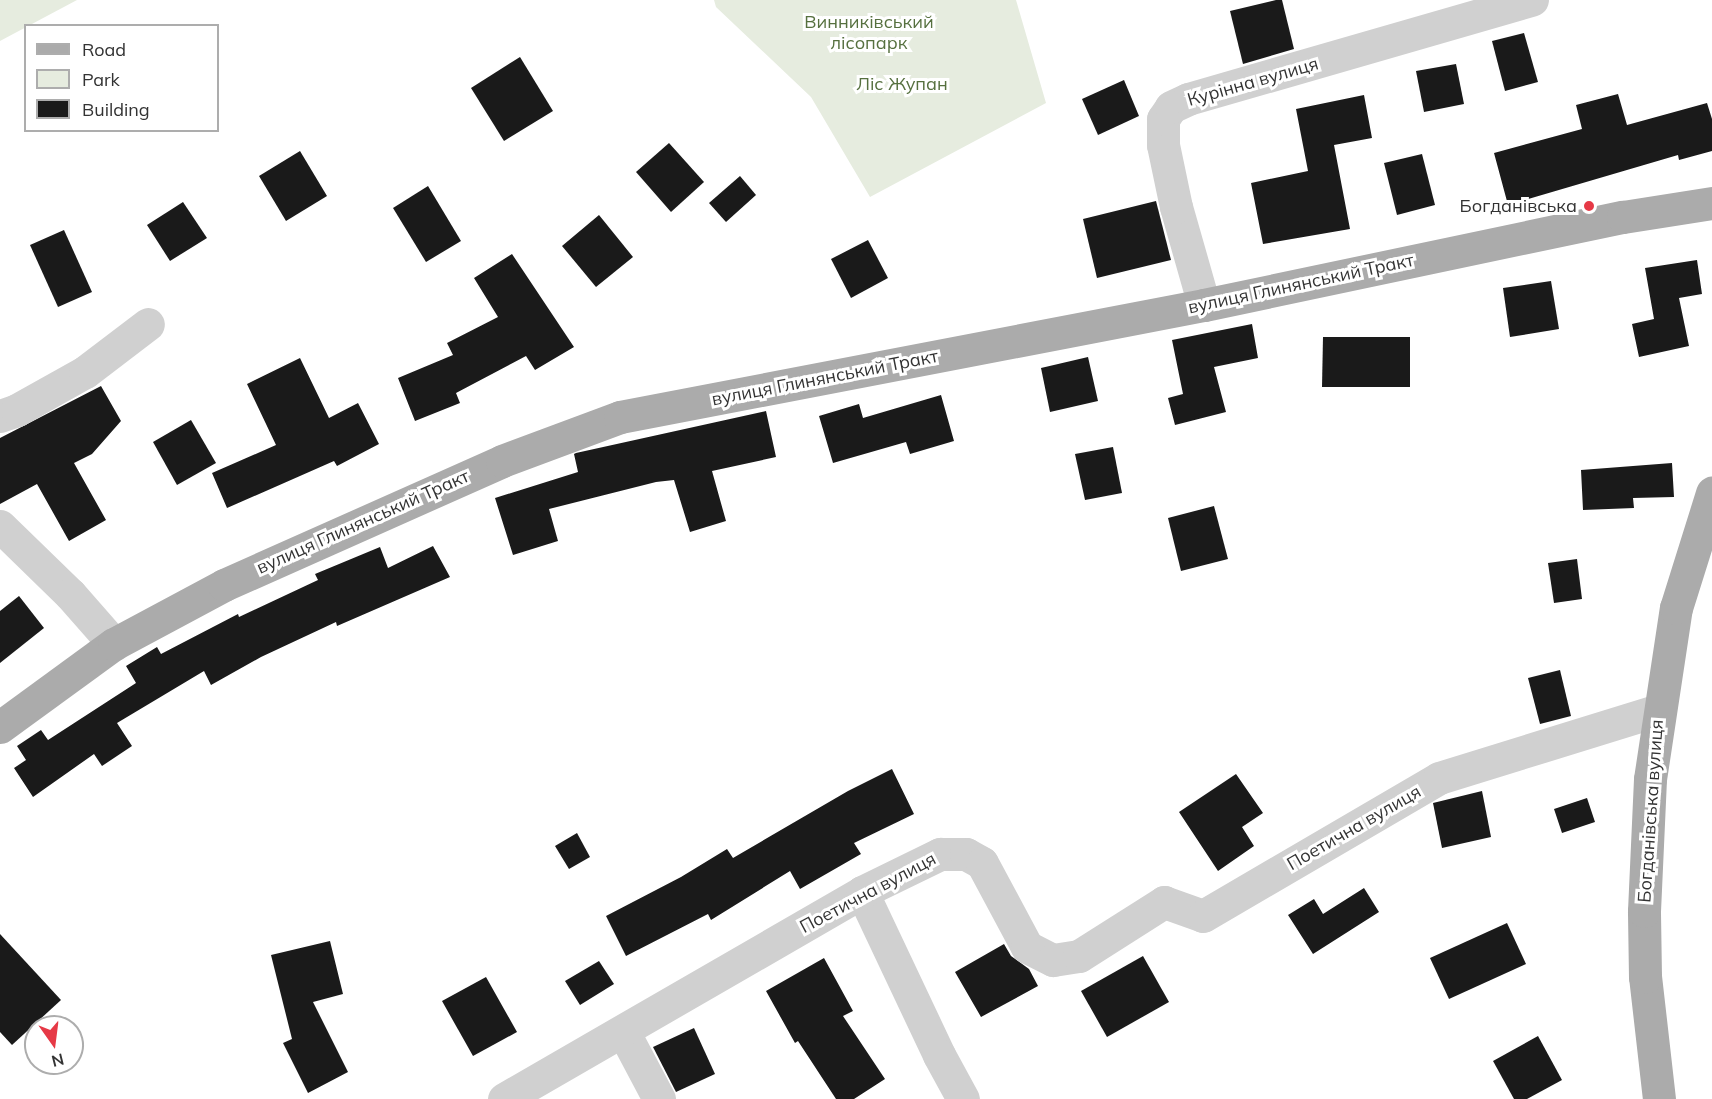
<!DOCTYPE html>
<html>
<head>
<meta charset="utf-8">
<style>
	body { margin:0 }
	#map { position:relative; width:1712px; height:1099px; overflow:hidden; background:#fff; font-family:Mulish,sans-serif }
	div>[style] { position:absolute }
	.green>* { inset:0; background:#e6ecdf }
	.building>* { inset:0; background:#1a1a1a }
	.minor>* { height:33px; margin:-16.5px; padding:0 16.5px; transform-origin:16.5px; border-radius:16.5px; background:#d0d0d0 }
	.major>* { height:33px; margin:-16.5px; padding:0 16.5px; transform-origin:16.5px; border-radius:16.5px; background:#ababab }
	.dots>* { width:16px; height:16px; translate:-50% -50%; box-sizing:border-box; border:3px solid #fff; border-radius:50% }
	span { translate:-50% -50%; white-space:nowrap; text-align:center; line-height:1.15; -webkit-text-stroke:6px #fff; paint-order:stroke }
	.park-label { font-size:18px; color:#56703f }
	.street-label { font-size:18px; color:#333 }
	.poi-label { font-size:18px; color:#333 }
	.right { translate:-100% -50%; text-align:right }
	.legend { position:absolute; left:24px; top:24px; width:195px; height:108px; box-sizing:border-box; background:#fff; border:2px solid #adadad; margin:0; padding:8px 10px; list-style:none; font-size:18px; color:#333 }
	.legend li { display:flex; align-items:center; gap:12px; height:30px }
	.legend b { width:30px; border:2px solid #adadad }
	.north { position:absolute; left:24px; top:1015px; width:60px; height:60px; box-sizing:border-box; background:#fff; border:2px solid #adadad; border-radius:50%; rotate:166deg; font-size:16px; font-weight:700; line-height:24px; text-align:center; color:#333 }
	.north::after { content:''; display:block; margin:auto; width:21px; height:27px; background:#e63946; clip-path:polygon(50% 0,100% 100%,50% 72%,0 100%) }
</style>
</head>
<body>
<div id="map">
	<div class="green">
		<i style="clip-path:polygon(0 0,77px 0,0 41px)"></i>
		<i style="clip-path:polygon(714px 0,1016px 0,1046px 103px,870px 197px,811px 97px,716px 7px)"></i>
	</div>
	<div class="building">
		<i style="clip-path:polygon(1276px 0,1282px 0,1294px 49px,1243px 64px,1230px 11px)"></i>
		<i style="clip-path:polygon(1524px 33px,1538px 82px,1505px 91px,1492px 41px)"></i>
		<i style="clip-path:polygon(520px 57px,553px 111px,504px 141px,471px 88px)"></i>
		<i style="clip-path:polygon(1456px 64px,1464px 104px,1424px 112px,1416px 71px)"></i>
		<i style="clip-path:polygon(1124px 80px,1139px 116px,1098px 135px,1082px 99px)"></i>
		<i style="clip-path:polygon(1618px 94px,1627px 125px,1707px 103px,1712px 119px,1712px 151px,1679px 160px,1678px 155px,1508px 205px,1494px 153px,1582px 129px,1576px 105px)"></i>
		<i style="clip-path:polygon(1364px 95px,1372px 138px,1334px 145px,1350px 229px,1263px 244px,1251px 183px,1308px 171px,1296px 109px)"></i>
		<i style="clip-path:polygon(669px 143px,704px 182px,671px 212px,636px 172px)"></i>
		<i style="clip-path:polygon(300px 151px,327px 196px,286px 221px,259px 176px)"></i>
		<i style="clip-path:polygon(1422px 154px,1435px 205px,1397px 215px,1384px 163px)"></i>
		<i style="clip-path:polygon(740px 176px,756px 195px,726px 222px,709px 203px)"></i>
		<i style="clip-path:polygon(428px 186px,461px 241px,426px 262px,393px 208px)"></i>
		<i style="clip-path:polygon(1156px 201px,1171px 260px,1097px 278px,1083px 219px)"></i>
		<i style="clip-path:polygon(183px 202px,207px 238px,170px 261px,147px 225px)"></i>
		<i style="clip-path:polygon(599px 215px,633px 257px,596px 287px,562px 246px)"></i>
		<i style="clip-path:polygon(64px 230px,92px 292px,58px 307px,30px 245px)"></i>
		<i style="clip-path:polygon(868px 240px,888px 278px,851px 298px,831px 259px)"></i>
		<i style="clip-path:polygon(512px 254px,574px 347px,535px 370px,526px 356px,456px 393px,460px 403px,415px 421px,398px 378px,453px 355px,447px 343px,498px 317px,474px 278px)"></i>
		<i style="clip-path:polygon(1697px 260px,1702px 294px,1679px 298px,1689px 346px,1639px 357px,1632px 324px,1654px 319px,1645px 268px)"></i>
		<i style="clip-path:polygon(1551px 281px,1559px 329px,1510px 337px,1503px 288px)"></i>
		<i style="clip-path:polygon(1252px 324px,1258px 358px,1214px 367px,1226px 412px,1175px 425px,1168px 398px,1183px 394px,1172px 340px)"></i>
		<i style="clip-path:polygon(1323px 337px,1410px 337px,1410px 387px,1322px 387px)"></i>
		<i style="clip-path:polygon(1088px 357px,1098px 401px,1050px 412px,1041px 368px)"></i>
		<i style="clip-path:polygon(300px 358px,329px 418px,358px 403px,379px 444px,337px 466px,334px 461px,227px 508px,212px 473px,276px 445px,247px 384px)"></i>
		<i style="clip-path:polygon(101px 386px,121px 421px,92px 454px,74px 463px,106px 520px,69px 541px,37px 484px,0 504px,0 438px)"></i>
		<i style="clip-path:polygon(941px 395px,954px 441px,910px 454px,906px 442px,833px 463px,819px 416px,859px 404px,863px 418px)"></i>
		<i style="clip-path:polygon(766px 411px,776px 457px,712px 471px,726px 521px,690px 532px,674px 480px,656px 482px,549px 509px,558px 541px,513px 555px,495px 498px,578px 472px,574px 454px,576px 453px)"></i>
		<i style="clip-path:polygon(191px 420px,216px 463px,177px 485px,153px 442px)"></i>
		<i style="clip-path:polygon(1113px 447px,1122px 493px,1085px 500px,1075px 454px)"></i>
		<i style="clip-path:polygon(1672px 463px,1674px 497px,1633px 498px,1634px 508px,1583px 510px,1581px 470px)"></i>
		<i style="clip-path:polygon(1214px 506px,1228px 559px,1181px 571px,1168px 518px)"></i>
		<i style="clip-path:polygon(433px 546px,450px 577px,337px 626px,336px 622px,261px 657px,211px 685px,204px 671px,117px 723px,132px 746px,102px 766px,94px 754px,33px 797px,14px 768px,26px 760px,17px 746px,41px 730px,48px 740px,136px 683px,126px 666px,157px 647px,161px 654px,238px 614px,239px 617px,318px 580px,315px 574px,380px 547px,388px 568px)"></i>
		<i style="clip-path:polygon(1577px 559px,1582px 599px,1554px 603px,1548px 563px)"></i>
		<i style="clip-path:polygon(19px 596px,44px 628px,0 663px,0 611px)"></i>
		<i style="clip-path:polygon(1560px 670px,1571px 716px,1540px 724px,1528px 678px)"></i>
		<i style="clip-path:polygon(892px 769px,914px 814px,854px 843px,861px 854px,800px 889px,790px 871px,711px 920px,708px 914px,626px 956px,606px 916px,681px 877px,727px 849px,733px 858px,848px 791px)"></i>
		<i style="clip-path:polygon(1236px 774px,1263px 813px,1242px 827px,1254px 846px,1218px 871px,1179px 812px)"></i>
		<i style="clip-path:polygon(1482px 791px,1491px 837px,1442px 848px,1433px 803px)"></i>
		<i style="clip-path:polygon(1587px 798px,1595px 822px,1562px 833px,1554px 809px)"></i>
		<i style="clip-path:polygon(577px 833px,590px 857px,569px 869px,555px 846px)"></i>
		<i style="clip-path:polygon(1364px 888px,1379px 912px,1313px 954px,1288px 915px,1314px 899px,1323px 914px)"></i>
		<i style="clip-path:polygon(1507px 923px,1526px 964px,1449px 999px,1430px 958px)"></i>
		<i style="clip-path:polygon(0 934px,61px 1000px,12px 1045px,0 1032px)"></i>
		<i style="clip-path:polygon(330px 941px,343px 994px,313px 1002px,348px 1072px,308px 1093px,283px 1043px,292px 1039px,271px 955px)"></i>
		<i style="clip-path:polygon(1004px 944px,1011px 956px,1029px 969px,1038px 986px,981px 1017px,955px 972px)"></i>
		<i style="clip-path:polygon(1143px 956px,1169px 1002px,1107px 1037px,1081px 991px)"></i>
		<i style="clip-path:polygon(824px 958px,853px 1011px,843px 1016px,885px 1079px,854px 1099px,836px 1099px,798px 1041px,795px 1043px,766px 991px)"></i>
		<i style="clip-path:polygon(599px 961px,614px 984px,580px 1005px,565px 981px)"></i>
		<i style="clip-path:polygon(486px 977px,517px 1032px,473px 1056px,442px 1001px)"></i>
		<i style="clip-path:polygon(694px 1028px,715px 1074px,676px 1092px,653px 1047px)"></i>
		<i style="clip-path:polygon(1538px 1036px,1562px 1080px,1527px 1099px,1514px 1099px,1493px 1061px)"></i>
	</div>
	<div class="minor">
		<i style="left:1204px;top:305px;width:102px;rotate:-105.9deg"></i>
		<i style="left:1176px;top:207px;width:63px;rotate:-101.8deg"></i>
		<i style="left:1163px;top:145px;width:26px;rotate:-90deg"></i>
		<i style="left:1163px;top:119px;width:14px;rotate:-56deg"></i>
		<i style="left:1171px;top:107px;width:19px;rotate:-25deg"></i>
		<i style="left:1188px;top:99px;width:358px;rotate:-16.1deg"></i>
		<i style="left:0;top:416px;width:18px;rotate:-19deg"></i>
		<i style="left:17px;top:410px;width:78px;rotate:-29.2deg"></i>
		<i style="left:85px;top:372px;width:79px;rotate:-37.3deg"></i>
		<i style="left:0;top:526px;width:98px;rotate:44.2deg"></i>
		<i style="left:70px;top:594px;width:67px;rotate:48.7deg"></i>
		<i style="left:862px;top:892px;width:180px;rotate:64.7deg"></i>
		<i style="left:939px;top:1055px;width:50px;rotate:61.4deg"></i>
		<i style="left:623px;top:1031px;width:77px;rotate:62.1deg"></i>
		<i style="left:504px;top:1099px;width:414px;rotate:-30deg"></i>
		<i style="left:862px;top:892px;width:87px;rotate:-26deg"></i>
		<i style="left:940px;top:854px;width:26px"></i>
		<i style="left:966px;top:854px;width:18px;rotate:29deg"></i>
		<i style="left:982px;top:863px;width:95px;rotate:61.8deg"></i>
		<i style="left:1027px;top:947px;width:29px;rotate:27deg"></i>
		<i style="left:1053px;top:960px;width:26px;rotate:-9deg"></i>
		<i style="left:1079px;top:956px;width:101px;rotate:-32.4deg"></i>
		<i style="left:1164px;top:902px;width:41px;rotate:19.7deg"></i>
		<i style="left:1203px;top:916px;width:273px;rotate:-30.3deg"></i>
		<i style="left:1439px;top:778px;width:230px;rotate:-17.2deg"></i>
	</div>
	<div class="major">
		<i style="left:0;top:727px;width:141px;rotate:-36.1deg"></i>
		<i style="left:114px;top:644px;width:125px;rotate:-28.2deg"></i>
		<i style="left:224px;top:585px;width:304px;rotate:-24deg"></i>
		<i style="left:502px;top:461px;width:126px;rotate:-20.4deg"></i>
		<i style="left:620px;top:417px;width:595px;rotate:-10.86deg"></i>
		<i style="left:1204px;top:305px;width:428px;rotate:-11.9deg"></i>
		<i style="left:1623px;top:217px;width:90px;rotate:-8.9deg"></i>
		<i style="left:1659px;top:1099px;width:123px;rotate:-96.5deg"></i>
		<i style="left:1645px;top:977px;width:66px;rotate:-90.9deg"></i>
		<i style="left:1644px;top:911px;width:132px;rotate:-87.4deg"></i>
		<i style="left:1650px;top:779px;width:173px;rotate:-81.4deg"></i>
		<i style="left:1676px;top:608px;width:121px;rotate:-72.6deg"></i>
	</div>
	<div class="dots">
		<i style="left:1589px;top:206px;background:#e63946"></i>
	</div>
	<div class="park-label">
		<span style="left:869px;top:33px">Винниківський<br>лісопарк</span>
		<span style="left:902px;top:84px">Ліс Жупан</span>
	</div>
	<div class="street-label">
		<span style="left:1253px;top:82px;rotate:-16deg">Курінна вулиця</span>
		<span style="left:1301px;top:284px;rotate:-12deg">вулиця Глинянський Тракт</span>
		<span style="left:825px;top:378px;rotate:-11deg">вулиця Глинянський Тракт</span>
		<span style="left:363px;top:522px;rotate:-24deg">вулиця Глинянський Тракт</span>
		<span style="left:1651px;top:811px;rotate:-86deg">Богданівська вулиця</span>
		<span style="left:1354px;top:828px;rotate:-30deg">Поетична вулиця</span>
		<span style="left:868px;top:893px;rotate:-28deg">Поетична вулиця</span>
	</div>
	<div class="poi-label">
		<span class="right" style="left:1577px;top:206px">Богданівська</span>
	</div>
	<ul class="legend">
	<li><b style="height:8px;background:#ababab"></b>Road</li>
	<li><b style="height:16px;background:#e6ecdf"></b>Park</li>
	<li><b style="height:16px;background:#1a1a1a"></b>Building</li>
	</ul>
	<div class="north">N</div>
</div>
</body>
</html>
